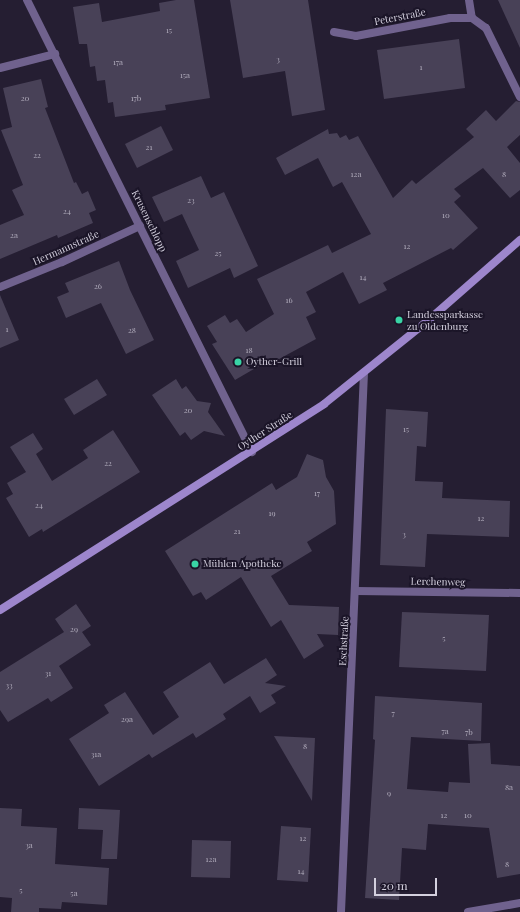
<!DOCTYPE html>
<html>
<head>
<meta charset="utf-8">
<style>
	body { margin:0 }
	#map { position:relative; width:520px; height:912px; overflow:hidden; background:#251e32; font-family:"Playfair Display",serif }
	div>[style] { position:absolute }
	.building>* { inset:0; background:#484157 }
	.service>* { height:8px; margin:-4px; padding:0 4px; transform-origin:4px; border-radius:4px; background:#70628e }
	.minor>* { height:8px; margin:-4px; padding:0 4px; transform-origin:4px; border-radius:4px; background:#70628e }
	.secondary>* { height:8px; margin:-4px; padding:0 4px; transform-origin:4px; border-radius:4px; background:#9d86cc }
	.dots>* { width:11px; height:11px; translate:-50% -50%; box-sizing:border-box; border:2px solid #1b1528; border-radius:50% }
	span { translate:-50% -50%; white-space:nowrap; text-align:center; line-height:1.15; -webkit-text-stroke:4px #1b1528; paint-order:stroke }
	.number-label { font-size:8px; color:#b1acbc }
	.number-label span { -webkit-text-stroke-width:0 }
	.street-label { font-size:10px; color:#d4d0de }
	.poi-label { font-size:10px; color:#d4d0de }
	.left { translate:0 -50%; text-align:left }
	.scale { position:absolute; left:374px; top:878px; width:63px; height:18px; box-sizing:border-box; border:2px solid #d4d0de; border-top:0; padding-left:5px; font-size:12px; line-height:14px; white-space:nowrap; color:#d4d0de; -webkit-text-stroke:3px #1b1528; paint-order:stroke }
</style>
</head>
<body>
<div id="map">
	<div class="building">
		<i style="clip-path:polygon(176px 0,194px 0,210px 98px,165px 105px,166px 110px,115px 117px,113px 102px,108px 103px,105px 80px,97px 81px,95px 66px,90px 67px,87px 44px,79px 44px,73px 7px,99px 3px,102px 22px,160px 11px,159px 3px)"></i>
		<i style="clip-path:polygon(230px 0,308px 0,325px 110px,292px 116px,285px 71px,243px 78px)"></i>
		<i style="clip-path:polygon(498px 0,520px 0,520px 48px)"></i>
		<i style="clip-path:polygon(459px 39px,465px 88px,384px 99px,377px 50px)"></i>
		<i style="clip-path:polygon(41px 79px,48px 107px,45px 108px,74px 183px,76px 182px,82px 194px,88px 191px,96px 210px,89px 213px,93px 223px,58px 238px,57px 235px,0 259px,0 225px,24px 215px,12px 190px,23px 185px,1px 130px,12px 127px,3px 88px)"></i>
		<i style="clip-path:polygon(516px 101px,520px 102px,520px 135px,507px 147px,520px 163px,520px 190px,510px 198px,483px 168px,454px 189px,461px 196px,454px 202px,478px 228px,453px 250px,451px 248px,383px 283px,387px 290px,359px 304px,343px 272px,306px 292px,316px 312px,306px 317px,316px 339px,268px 365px,266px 362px,235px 380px,212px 344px,217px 342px,207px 326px,225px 315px,230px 323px,237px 319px,246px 332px,274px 314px,257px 279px,328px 245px,332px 253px,371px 234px,342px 182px,333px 187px,318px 158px,285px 175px,276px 158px,328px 129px,329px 134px,337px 133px,340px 138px,346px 135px,349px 140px,358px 136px,393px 198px,412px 180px,416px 184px,474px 137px,466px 129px,486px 110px,496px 121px)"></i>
		<i style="clip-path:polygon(161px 126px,173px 150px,137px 168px,125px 144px)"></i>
		<i style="clip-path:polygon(201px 176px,211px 198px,224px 192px,258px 266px,234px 278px,230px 268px,188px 288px,176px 261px,199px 250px,182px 214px,164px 222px,152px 197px)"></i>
		<i style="clip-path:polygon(119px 261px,130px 290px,154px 340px,126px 354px,101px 303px,66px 318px,57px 297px,69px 292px,65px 283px)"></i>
		<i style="clip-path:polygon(0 295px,19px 340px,0 348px)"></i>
		<i style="clip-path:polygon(97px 379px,107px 395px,74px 415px,64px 399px)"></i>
		<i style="clip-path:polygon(176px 379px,182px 389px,186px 386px,197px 401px,211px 403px,208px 412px,225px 436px,204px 431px,191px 440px,185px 432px,180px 436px,152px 395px)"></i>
		<i style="clip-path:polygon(386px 409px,428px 412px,426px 447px,417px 446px,415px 481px,443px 482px,442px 498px,510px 501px,509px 537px,427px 534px,425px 567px,380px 565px)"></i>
		<i style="clip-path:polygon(113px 430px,140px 472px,43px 532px,42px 529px,29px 537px,6px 498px,13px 494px,7px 483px,26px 472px,10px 447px,33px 433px,43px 449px,36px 454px,52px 481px,88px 458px,83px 450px)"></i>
		<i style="clip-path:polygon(307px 454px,323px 460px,326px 477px,334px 491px,336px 524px,307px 542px,312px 551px,271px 576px,289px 605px,339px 607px,338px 635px,317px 634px,324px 646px,304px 659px,281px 620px,271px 627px,241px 577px,206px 600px,201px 592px,193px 596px,165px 551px,272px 483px,276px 490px,297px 477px)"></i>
		<i style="clip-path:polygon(76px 604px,91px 626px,82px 632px,91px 645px,59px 666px,73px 688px,51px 702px,48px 698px,8px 722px,0 710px,0 672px,64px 632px,55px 619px)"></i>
		<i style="clip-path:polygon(402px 612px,489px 615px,486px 671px,399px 667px)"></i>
		<i style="clip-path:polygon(266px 658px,277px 675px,265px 683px,286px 686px,271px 695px,276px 703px,260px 713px,250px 696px,223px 714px,226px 719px,196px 738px,193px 733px,152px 758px,149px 754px,99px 786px,69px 739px,109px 713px,104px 705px,125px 692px,153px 735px,179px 717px,163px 692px,210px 662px,224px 684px)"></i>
		<i style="clip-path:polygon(375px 696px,482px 703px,481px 741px,411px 737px,407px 789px,448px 792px,449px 782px,470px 783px,468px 744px,490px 743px,491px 764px,520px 766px,520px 874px,497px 878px,489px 828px,428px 824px,426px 850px,402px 848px,399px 900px,365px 898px,375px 740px,373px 739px)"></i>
		<i style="clip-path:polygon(274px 736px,315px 738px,312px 801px)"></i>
		<i style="clip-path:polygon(0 808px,22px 809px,21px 826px,57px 828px,55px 864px,109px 868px,107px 905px,62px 902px,61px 909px,39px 908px,39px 912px,11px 912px,12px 898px,0 897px)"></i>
		<i style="clip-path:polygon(79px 808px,120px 810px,117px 859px,101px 859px,103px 830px,78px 829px)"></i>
		<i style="clip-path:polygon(281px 826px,311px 828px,308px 882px,277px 880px)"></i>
		<i style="clip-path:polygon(192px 840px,231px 841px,230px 878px,191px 877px)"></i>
	</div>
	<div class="service">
		<i style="left:469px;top:0;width:18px;rotate:81deg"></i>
	</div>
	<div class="minor">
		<i style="left:27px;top:0;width:505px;rotate:63.54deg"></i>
		<i style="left:334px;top:32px;width:22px;rotate:10deg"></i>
		<i style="left:356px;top:36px;width:96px;rotate:-10.8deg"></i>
		<i style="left:450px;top:18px;width:22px"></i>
		<i style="left:472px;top:18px;width:17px;rotate:36deg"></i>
		<i style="left:486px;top:28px;width:77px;rotate:63.8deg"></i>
		<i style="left:0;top:68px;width:57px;rotate:-14.3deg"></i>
		<i style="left:0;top:287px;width:67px;rotate:-22deg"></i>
		<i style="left:62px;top:262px;width:86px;rotate:-24.8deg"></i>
		<i style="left:356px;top:591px;width:164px;rotate:0.7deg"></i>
		<i style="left:341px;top:912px;width:540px;rotate:-87.56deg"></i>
		<i style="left:468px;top:912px;width:53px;rotate:-9.8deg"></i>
	</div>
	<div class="secondary">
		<i style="left:0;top:610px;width:384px;rotate:-32.4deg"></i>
		<i style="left:324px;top:404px;width:128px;rotate:-38.7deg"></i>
		<i style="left:424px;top:324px;width:128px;rotate:-41.2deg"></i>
	</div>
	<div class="dots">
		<i style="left:399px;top:320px;background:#39d4a5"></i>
		<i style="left:238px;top:362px;background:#39d4a5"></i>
		<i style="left:195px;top:564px;background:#39d4a5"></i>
	</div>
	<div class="number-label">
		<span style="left:169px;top:30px">15</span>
		<span style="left:278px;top:59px">3</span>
		<span style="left:118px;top:62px">17a</span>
		<span style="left:421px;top:67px">1</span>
		<span style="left:185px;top:75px">15a</span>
		<span style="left:25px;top:98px">20</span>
		<span style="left:136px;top:98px">17b</span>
		<span style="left:149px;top:147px">21</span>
		<span style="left:37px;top:155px">22</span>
		<span style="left:356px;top:174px">12a</span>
		<span style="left:504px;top:174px">8</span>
		<span style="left:191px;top:200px">23</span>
		<span style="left:67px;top:211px">24</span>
		<span style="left:446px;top:215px">10</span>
		<span style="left:14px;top:235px">2a</span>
		<span style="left:407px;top:246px">12</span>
		<span style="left:218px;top:253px">25</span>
		<span style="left:363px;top:277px">14</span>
		<span style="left:98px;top:286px">26</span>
		<span style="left:289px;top:300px">16</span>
		<span style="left:7px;top:329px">1</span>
		<span style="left:132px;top:330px">28</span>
		<span style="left:249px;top:350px">18</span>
		<span style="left:188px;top:410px">20</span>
		<span style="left:406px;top:429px">15</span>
		<span style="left:108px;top:463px">22</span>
		<span style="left:317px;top:493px">17</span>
		<span style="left:39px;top:505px">24</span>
		<span style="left:272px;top:513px">19</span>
		<span style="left:481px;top:518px">12</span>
		<span style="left:237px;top:531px">21</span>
		<span style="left:404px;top:534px">3</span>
		<span style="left:74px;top:629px">29</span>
		<span style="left:444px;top:638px">5</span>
		<span style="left:48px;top:673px">31</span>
		<span style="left:9px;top:685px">33</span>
		<span style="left:393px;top:713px">7</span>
		<span style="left:127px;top:719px">29a</span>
		<span style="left:445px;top:731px">7a</span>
		<span style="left:469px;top:732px">7b</span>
		<span style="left:305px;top:746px">8</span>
		<span style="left:96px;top:754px">31a</span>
		<span style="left:509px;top:787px">8a</span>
		<span style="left:389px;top:793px">9</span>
		<span style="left:444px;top:815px">12</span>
		<span style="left:468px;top:815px">10</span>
		<span style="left:303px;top:838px">12</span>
		<span style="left:29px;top:845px">3a</span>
		<span style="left:211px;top:859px">12a</span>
		<span style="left:507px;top:864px">8</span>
		<span style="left:301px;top:871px">14</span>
		<span style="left:21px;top:890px">5</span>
		<span style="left:74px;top:893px">5a</span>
	</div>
	<div class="street-label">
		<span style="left:400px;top:17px;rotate:-11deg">Peterstraße</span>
		<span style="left:149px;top:221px;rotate:64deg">Krusenschlopp</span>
		<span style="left:66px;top:248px;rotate:-24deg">Hermannstraße</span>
		<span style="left:265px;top:431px;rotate:-33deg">Oyther Straße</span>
		<span style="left:438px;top:582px;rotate:1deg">Lerchenweg</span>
		<span style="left:344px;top:641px;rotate:-87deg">Eschstraße</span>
	</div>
	<div class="poi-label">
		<span class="left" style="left:407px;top:320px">Landessparkasse<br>zu Oldenburg</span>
		<span class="left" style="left:246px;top:362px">Oyther-Grill</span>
		<span class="left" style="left:203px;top:564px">Mühlen Apotheke</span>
	</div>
	<div class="scale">20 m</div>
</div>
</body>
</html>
